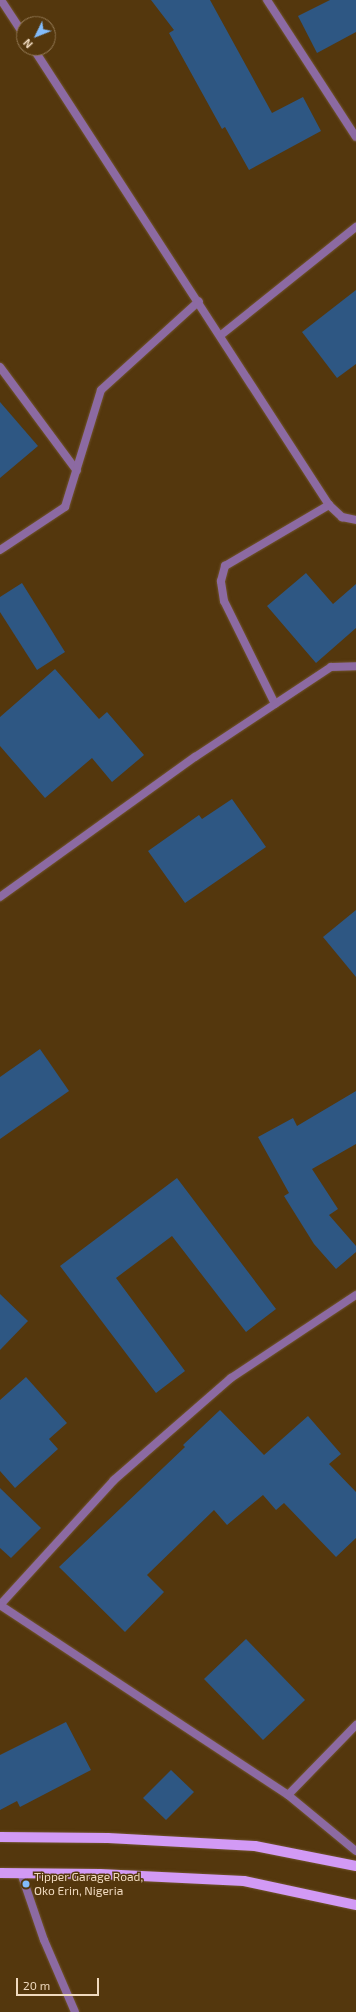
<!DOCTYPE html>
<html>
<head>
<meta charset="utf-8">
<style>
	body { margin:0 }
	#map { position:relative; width:356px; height:2012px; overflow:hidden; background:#54370d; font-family:"Exo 2",sans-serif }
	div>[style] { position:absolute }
	.building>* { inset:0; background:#2e5783 }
	.roads { filter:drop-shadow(0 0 1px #70542d) drop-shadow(0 0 1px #70542d) }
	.street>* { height:8px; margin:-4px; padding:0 4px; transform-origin:4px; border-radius:4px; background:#8c6aa2 }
	.primary>* { height:10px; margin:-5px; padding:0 5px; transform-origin:5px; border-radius:5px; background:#d29af5 }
	.dots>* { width:11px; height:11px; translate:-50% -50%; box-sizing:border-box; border:2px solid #54370d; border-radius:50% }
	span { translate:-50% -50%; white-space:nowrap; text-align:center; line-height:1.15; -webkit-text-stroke:3px #54370d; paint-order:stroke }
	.poi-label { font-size:12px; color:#f0dabf }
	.left { translate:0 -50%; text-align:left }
	.north { position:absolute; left:16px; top:16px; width:40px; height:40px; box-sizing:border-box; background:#54370d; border:1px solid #927854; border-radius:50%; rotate:227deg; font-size:11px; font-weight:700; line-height:16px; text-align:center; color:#f0dabf }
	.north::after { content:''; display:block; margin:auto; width:14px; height:18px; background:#83bcfb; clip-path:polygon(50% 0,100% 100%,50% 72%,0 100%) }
	.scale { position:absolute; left:16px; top:1978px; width:83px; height:18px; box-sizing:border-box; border:2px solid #f0dabf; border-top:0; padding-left:5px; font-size:12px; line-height:14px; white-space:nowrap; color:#f0dabf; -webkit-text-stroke:3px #54370d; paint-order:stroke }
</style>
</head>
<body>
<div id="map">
	<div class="building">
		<i style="clip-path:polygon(151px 0,210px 0,272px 113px,303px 97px,321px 131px,249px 170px,225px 127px,222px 129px,169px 33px,174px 30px)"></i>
		<i style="clip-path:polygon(330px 0,356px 0,356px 32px,317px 53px,298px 16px)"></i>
		<i style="clip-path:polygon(356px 290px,356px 364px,337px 378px,302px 332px)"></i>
		<i style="clip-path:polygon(0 402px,38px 446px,0 478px)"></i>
		<i style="clip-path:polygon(306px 573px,333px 604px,356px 584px,356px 628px,316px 663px,267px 606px)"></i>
		<i style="clip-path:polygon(22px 583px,65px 652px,37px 670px,0 612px,0 597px)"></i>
		<i style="clip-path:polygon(55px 669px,99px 719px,107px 712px,144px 755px,112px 782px,92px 758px,45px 798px,0 746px,0 717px)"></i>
		<i style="clip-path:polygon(232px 799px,266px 847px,185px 903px,148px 851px,199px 815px,202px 819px)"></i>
		<i style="clip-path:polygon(356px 910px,356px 977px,323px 937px)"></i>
		<i style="clip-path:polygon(40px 1049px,69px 1091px,0 1139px,0 1077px)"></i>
		<i style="clip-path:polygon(356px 1091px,356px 1144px,312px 1169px,338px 1209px,329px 1215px,356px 1246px,356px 1252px,336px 1269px,314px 1244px,284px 1196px,289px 1193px,258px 1137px,293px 1118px,297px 1126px)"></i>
		<i style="clip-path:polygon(177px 1178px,276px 1309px,246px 1332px,172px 1236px,116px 1278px,185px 1371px,156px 1393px,60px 1266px)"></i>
		<i style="clip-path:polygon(0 1294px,28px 1321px,0 1350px)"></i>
		<i style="clip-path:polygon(26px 1377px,67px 1423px,49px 1439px,58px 1449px,15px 1488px,0 1471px,0 1400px)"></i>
		<i style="clip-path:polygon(220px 1410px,264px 1455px,308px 1416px,341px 1454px,329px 1464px,356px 1492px,356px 1538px,336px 1557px,284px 1503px,276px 1510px,263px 1495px,227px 1525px,214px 1510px,147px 1575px,164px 1592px,125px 1632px,59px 1567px,185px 1447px,183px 1445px)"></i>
		<i style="clip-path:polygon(0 1488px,41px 1528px,11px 1558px,0 1548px)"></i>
		<i style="clip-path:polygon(246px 1639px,305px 1700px,263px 1740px,204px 1679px)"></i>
		<i style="clip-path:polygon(66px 1722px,91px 1770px,20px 1807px,17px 1801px,0 1810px,0 1755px)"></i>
		<i style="clip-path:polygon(171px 1770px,194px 1792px,166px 1820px,143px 1798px)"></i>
	</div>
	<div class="roads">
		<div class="street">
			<i style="left:1px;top:0;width:42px;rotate:56.7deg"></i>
			<i style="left:267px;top:0;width:163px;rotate:57deg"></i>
			<i style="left:33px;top:48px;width:544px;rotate:57.07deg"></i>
			<i style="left:329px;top:505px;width:18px;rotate:43deg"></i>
			<i style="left:342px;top:517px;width:14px;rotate:12deg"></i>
			<i style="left:221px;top:335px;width:173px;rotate:-38.7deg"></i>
			<i style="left:0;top:367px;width:129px;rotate:53.5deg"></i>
			<i style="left:0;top:550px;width:78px;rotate:-33.5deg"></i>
			<i style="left:65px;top:507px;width:122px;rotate:-72.9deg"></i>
			<i style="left:101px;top:390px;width:132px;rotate:-42.2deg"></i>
			<i style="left:275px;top:704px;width:115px;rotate:-116.3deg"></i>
			<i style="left:224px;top:601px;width:20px;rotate:-99deg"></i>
			<i style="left:221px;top:581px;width:16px;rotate:-75deg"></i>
			<i style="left:225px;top:566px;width:121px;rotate:-30.4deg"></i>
			<i style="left:0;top:897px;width:240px;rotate:-35.7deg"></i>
			<i style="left:195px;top:757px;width:163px;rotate:-33.5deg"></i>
			<i style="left:331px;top:667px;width:25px;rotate:-2deg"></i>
			<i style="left:0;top:1605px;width:169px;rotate:-47.6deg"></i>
			<i style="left:114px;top:1480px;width:155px;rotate:-41.1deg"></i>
			<i style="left:231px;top:1378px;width:150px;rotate:-33.6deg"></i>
			<i style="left:0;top:1605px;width:345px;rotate:33.4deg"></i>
			<i style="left:288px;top:1795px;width:88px;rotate:39.5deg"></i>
			<i style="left:288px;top:1795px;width:98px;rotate:-45.8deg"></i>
			<i style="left:21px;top:1873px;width:71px;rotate:71.1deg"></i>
			<i style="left:44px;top:1940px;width:78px;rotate:66.7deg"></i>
		</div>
		<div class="primary">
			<i style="left:0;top:1837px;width:108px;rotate:0.5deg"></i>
			<i style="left:108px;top:1838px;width:147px;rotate:3.1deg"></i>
			<i style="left:255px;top:1846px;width:103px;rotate:11.2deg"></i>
			<i style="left:0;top:1873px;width:100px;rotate:0.6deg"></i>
			<i style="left:100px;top:1874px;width:144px;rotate:2.8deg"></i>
			<i style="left:244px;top:1881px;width:115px;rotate:12.1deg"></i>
		</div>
	</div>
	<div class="dots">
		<i style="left:26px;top:1884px;background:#83bcfb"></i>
	</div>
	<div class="poi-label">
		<span class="left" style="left:34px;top:1884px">Tipper Garage Road,<br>Oko Erin, Nigeria</span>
	</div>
	<div class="north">N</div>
	<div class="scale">20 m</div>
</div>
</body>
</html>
